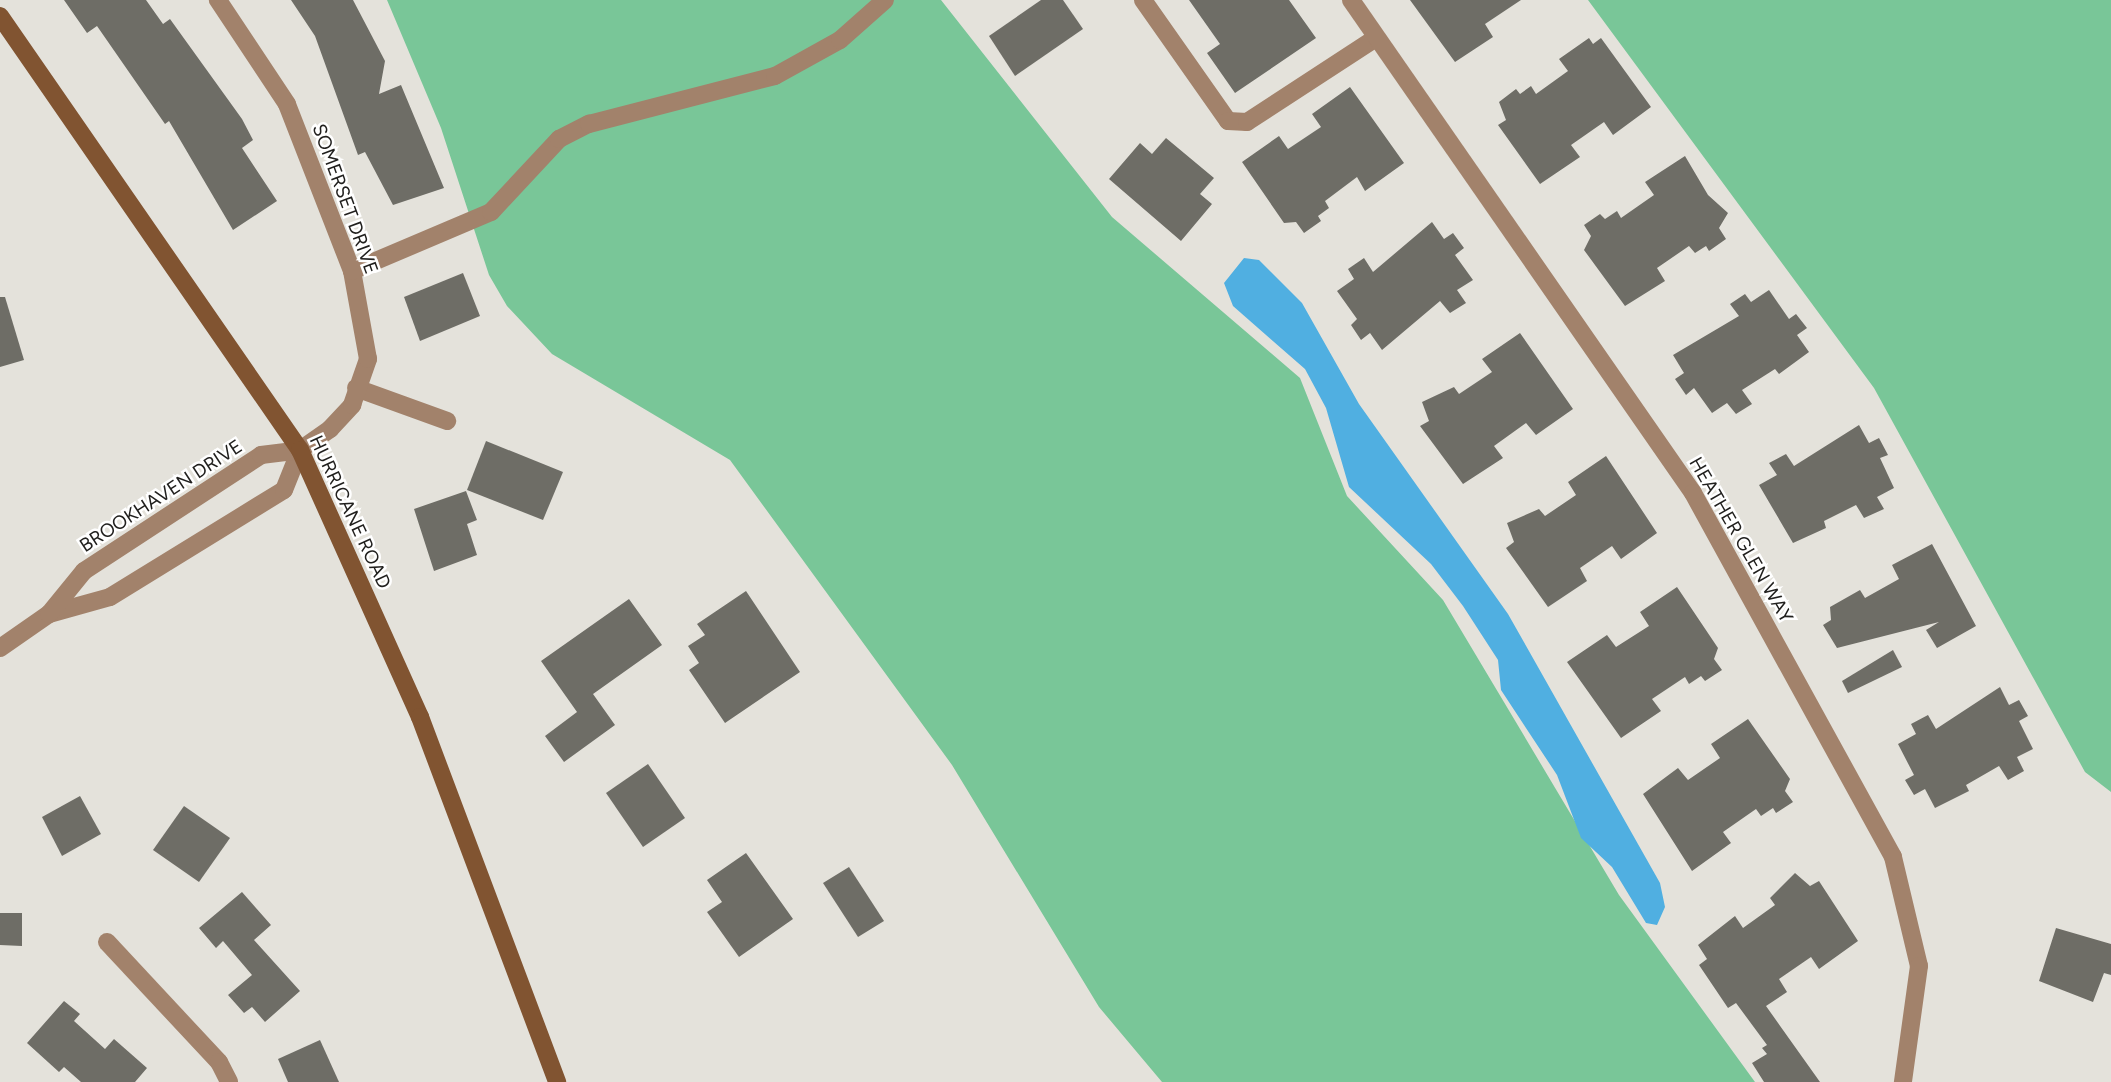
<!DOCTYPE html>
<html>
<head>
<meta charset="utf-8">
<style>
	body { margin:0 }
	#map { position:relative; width:2111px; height:1082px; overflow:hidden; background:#e4e2db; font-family:Figtree,sans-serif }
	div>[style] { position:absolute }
	.green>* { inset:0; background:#79c698 }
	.water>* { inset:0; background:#50afe1 }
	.building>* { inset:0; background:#6e6d66 }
	.street>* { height:18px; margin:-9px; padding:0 9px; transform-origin:9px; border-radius:9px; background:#a2826b }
	.secondary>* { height:18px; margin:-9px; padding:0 9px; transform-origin:9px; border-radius:9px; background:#815431 }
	span { translate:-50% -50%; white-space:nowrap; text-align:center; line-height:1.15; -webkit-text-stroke:5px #fff; paint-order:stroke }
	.street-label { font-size:19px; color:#21201e }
</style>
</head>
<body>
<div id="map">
	<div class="green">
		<i style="clip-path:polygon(387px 0,941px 0,1112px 217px,1300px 378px,1347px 496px,1443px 600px,1619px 895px,1755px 1082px,1162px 1082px,1099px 1007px,952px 765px,730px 460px,552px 354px,507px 306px,489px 275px,441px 128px)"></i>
		<i style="clip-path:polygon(1588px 0,2111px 0,2111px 792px,2085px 772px,1874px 388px)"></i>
	</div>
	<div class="water">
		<i style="clip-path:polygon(1244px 258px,1259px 260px,1302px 303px,1359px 404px,1508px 614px,1660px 883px,1665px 907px,1657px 925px,1646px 923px,1612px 867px,1581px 838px,1557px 775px,1501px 690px,1498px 660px,1463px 606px,1431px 564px,1349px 487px,1326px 408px,1305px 369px,1233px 306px,1224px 283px)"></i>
	</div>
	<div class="building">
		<i style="clip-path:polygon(64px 0,146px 0,163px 24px,170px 19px,242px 119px,253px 140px,242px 148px,277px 201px,233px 230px,169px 121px,165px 124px,97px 26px,87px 33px)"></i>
		<i style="clip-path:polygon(291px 0,353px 0,385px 61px,379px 94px,401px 85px,444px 188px,393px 205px,365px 152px,358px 155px,315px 36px)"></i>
		<i style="clip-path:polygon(1041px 0,1063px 0,1083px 29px,1015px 76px,989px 36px)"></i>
		<i style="clip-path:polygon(1189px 0,1289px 0,1316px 38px,1235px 93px,1207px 53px,1220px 44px)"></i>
		<i style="clip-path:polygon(1410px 0,1521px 0,1485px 24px,1493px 37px,1455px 62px)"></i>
		<i style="clip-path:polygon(1589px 38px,1593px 44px,1601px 38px,1651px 107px,1613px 135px,1604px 122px,1571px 145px,1580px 157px,1540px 184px,1498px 125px,1506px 120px,1499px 102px,1516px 89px,1520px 94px,1531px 86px,1536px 94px,1568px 71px,1559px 59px)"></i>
		<i style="clip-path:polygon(1350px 87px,1404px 163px,1365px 191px,1357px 177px,1325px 201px,1329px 208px,1318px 216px,1321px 221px,1304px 233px,1296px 222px,1284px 223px,1242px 162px,1279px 136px,1288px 149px,1321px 127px,1312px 114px)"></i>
		<i style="clip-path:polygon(1166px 138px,1214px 178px,1200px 194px,1212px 204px,1181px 241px,1109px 179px,1140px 143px,1152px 154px)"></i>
		<i style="clip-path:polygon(1685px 156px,1708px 195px,1728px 213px,1719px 228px,1726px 239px,1709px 251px,1706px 246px,1695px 253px,1689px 246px,1657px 268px,1665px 281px,1625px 306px,1584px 250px,1591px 236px,1584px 225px,1600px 214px,1605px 219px,1617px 211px,1621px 218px,1654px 195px,1645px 182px)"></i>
		<i style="clip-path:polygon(1432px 222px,1444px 239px,1453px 233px,1464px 248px,1455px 255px,1473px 280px,1457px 290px,1466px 303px,1450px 313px,1440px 301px,1382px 350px,1370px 333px,1361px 340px,1351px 325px,1357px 319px,1337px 291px,1354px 279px,1348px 269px,1364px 258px,1373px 272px)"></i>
		<i style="clip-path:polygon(463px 273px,480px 316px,420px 341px,404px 297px)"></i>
		<i style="clip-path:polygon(1769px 290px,1789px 319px,1796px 314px,1807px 328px,1797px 335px,1809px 352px,1779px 374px,1775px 369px,1742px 390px,1752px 404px,1736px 414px,1727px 403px,1712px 413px,1694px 388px,1686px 395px,1675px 379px,1684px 373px,1673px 355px,1739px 316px,1730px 304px,1745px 294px,1751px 302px)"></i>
		<i style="clip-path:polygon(0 297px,5px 297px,24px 360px,0 367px)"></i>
		<i style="clip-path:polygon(1520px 333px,1573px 409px,1536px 435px,1526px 423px,1494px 446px,1503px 458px,1463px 484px,1420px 426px,1429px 421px,1422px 402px,1454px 387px,1459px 394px,1492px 372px,1482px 359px)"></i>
		<i style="clip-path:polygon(1859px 425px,1869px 443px,1879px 438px,1888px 455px,1880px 458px,1894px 488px,1877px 497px,1884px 509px,1864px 518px,1856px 505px,1824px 521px,1826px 528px,1793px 543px,1759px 485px,1777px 475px,1769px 463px,1786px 454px,1794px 466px)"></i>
		<i style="clip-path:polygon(486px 441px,563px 472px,543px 520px,467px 490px)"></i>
		<i style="clip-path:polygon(1606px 456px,1657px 533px,1621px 559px,1612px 546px,1580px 568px,1587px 581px,1548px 607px,1506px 548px,1514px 542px,1507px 523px,1539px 509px,1545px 516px,1576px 495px,1568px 482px)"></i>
		<i style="clip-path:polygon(466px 491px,477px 520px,467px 524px,477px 555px,434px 571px,414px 509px)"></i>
		<i style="clip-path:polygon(1932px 544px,1976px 626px,1937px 648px,1926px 630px,1939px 622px,1837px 648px,1823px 625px,1831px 620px,1830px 607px,1860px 590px,1865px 598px,1899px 579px,1892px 565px)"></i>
		<i style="clip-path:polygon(1677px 587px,1718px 648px,1714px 659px,1722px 670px,1705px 681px,1701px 676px,1689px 684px,1685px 677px,1652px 699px,1661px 711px,1621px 738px,1567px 662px,1607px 635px,1616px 647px,1649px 626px,1640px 612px)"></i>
		<i style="clip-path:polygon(746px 591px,800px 672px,725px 723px,689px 670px,699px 663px,688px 646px,705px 635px,697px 624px)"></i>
		<i style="clip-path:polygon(629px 599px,662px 645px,593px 694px,615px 725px,564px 762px,545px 736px,577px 712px,541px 661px)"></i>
		<i style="clip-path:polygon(1893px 650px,1902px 667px,1848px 693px,1842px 681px)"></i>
		<i style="clip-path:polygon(2000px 687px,2009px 705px,2019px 700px,2028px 716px,2019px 721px,2033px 749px,2017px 757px,2024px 771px,2008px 780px,1999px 766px,1966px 785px,1969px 791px,1935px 808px,1925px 789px,1914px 795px,1905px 780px,1914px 775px,1898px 744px,1916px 734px,1911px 724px,1928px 715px,1936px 729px)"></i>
		<i style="clip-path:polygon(1748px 719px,1790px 779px,1785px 791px,1793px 802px,1776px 813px,1773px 808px,1761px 816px,1756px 809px,1723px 832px,1731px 843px,1692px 871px,1643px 794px,1678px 768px,1688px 780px,1720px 758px,1711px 744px)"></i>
		<i style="clip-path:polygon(648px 764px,685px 818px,643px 847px,606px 793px)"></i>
		<i style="clip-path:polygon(80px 796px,101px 834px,62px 856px,42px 817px)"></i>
		<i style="clip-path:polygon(184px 806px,230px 838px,199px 882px,153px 850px)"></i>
		<i style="clip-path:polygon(746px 853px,793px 919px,739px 957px,707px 912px,722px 902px,707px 880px)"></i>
		<i style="clip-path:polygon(849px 867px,884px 921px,858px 937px,823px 883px)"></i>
		<i style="clip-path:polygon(1795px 873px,1810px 886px,1819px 881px,1858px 941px,1819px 969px,1811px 957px,1779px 979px,1787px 992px,1766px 1006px,1820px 1082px,1764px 1082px,1752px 1063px,1767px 1054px,1762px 1048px,1767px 1045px,1736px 1003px,1728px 1008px,1699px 965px,1707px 959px,1698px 945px,1735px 916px,1743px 928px,1775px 905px,1770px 898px)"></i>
		<i style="clip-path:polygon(242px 892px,271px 925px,254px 940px,300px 991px,265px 1022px,252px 1007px,244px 1013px,228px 995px,252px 975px,223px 941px,216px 948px,199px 928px)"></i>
		<i style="clip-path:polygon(0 913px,22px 913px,22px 946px,0 945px)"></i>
		<i style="clip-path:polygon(2056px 928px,2111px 944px,2111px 975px,2104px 973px,2093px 1002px,2039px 981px)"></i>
		<i style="clip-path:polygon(64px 1001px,80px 1014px,74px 1021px,105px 1049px,114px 1039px,147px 1068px,135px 1082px,81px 1082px,64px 1067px,59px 1072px,27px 1043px)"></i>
		<i style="clip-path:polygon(320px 1040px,339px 1082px,288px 1082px,278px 1059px)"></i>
	</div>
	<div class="street">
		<i style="left:1143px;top:0;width:148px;rotate:54.9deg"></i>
		<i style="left:1228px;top:121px;width:19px;rotate:3deg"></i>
		<i style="left:1247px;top:122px;width:154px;rotate:-33.1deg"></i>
		<i style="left:1351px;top:0;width:600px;rotate:55.25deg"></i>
		<i style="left:1693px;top:493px;width:415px;rotate:61.2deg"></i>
		<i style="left:1893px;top:857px;width:112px;rotate:76.6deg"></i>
		<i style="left:1919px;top:966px;width:117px;rotate:97.9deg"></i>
		<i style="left:352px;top:271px;width:151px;rotate:-23deg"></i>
		<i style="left:491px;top:212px;width:100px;rotate:-47deg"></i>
		<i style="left:559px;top:139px;width:34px;rotate:-27deg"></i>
		<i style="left:589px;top:124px;width:192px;rotate:-14.5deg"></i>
		<i style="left:775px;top:76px;width:74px;rotate:-29deg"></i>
		<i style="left:840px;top:40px;width:60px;rotate:-41.6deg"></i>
		<i style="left:356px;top:388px;width:97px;rotate:19.9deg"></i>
		<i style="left:49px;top:614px;width:63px;rotate:-15.6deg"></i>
		<i style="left:110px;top:597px;width:204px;rotate:-31.6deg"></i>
		<i style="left:284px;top:490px;width:43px;rotate:-68.2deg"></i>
		<i style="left:0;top:648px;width:60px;rotate:-34.8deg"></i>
		<i style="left:49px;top:614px;width:55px;rotate:-50.9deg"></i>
		<i style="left:84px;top:571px;width:212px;rotate:-33.2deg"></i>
		<i style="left:261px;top:455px;width:39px;rotate:-7deg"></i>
		<i style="left:300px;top:450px;width:37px;rotate:-35deg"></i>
		<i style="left:330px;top:429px;width:33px;rotate:-47deg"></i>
		<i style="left:352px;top:405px;width:49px;rotate:-70.8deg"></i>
		<i style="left:368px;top:359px;width:89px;rotate:-100.3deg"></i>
		<i style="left:352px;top:271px;width:179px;rotate:-111.3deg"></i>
		<i style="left:287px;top:104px;width:125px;rotate:-123.6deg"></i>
		<i style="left:107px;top:942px;width:164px;rotate:47deg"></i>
		<i style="left:219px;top:1062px;width:22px;rotate:63deg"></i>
	</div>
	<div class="secondary">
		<i style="left:0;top:16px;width:528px;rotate:55.35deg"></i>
		<i style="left:300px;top:450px;width:293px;rotate:65.8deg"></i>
		<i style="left:420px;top:717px;width:390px;rotate:69.4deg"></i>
	</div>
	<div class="street-label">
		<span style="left:345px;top:199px;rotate:70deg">SOMERSET DRIVE</span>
		<span style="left:161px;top:496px;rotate:-33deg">BROOKHAVEN DRIVE</span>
		<span style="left:350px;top:512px;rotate:65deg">HURRICANE ROAD</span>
		<span style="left:1741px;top:540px;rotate:60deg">HEATHER GLEN WAY</span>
	</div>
</div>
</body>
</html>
